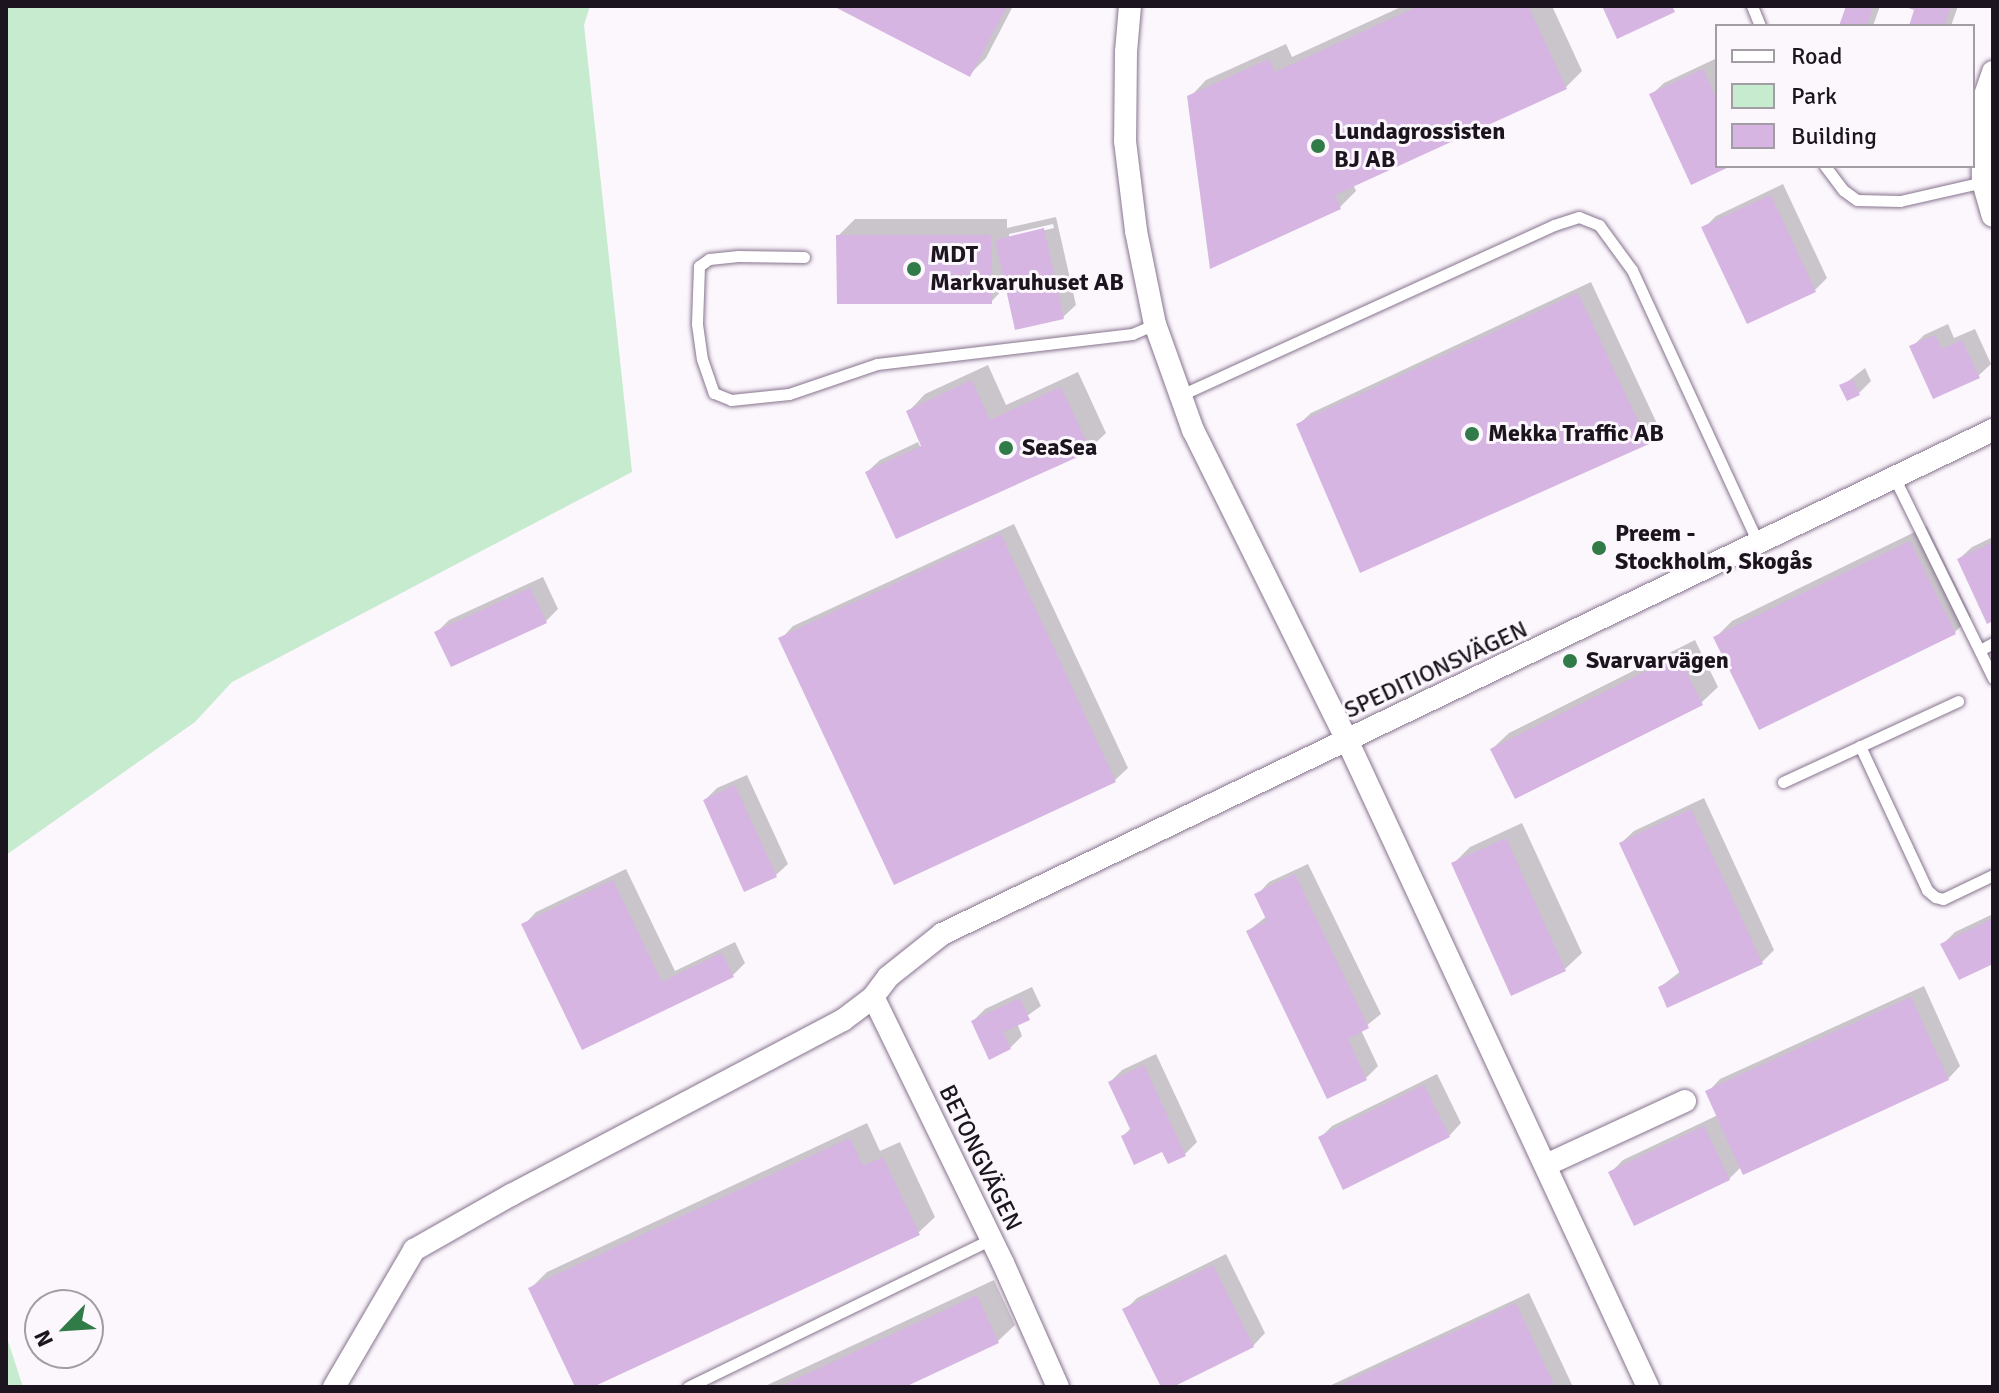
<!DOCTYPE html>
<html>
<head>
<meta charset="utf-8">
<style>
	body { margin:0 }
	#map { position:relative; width:1999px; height:1393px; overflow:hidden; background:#fcf7fd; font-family:Signika,sans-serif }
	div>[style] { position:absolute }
	.green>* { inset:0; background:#c6ebce }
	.shadow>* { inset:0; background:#0003 }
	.building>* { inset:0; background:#d6b5e3 }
	.roads { filter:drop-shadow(0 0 2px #87748e) drop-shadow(0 0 2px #87748e) }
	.service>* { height:11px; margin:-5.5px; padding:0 5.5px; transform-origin:5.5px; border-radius:5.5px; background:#fff }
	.minor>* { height:22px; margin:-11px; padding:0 11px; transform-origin:11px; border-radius:11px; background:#fff }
	.dots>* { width:22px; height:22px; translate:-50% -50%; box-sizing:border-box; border:4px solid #fcf7fd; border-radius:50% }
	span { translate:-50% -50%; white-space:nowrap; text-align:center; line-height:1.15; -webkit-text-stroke:6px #fcf7fd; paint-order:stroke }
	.poi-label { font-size:24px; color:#1c141e; font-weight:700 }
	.left { translate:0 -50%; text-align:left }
	.street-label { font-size:24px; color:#1c141e }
	.frame { position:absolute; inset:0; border:8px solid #1c141e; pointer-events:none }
	.legend { position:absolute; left:1715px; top:24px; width:260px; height:144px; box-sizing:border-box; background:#fcf7fd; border:2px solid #a29ca4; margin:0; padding:10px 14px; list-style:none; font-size:24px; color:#1c141e }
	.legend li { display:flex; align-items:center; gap:16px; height:40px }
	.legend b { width:40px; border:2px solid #a29ca4 }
	.north { position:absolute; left:24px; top:1289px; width:80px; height:80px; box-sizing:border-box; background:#fcf7fd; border:2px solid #a29ca4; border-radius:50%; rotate:245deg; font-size:22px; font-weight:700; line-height:32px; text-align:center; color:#1c141e }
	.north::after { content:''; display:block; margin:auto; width:28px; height:36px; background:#317b49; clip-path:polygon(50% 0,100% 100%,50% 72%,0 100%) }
</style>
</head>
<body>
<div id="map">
	<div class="green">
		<i style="clip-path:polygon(6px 6px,590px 6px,584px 25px,632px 472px,232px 682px,195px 722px,6px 855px)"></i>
		<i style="clip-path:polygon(6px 1335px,23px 1387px,6px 1387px)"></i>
	</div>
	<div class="shadow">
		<i style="clip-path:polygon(837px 6px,1013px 6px,986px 58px,969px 75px)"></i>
		<i style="clip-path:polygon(1403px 6px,1552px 6px,1582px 71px,1565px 88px,1353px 184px,1356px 191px,1340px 207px,1190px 97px,1206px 80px,1286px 44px,1292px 57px)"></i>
		<i style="clip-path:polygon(1848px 6px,1880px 6px,1873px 26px,1841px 26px)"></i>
		<i style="clip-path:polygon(1908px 6px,1958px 6px,1951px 26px,1911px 26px,1917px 9px)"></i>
		<i style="clip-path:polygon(1715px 59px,1717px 166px,1727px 166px,1692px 182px,1651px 95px,1664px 83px)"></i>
		<i style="clip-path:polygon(1783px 184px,1827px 278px,1815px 290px,1704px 228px,1716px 216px)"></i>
		<i style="clip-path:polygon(evenodd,1056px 217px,1076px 305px,1063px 317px,1007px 285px,991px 302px,838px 236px,855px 219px,1007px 219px,1007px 228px,1056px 217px,1053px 224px,1054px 228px,1009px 239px,1009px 234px,1053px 224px)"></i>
		<i style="clip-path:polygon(1591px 282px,1660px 430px,1648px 443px,1298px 425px,1311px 413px)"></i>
		<i style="clip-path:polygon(1948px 324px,1954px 338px,1975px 329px,1991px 364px,1978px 376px,1912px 347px,1924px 335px)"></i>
		<i style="clip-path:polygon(988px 365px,1006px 405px,1078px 372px,1106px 433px,1089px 449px,897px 537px,867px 472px,880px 460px,918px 442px,949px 509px,953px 509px,909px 411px,925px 394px)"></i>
		<i style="clip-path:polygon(1865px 368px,1871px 381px,1859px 393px,1842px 386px)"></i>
		<i style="clip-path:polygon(1014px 524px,1128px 768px,1115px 780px,895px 883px,781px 639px,793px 626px)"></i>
		<i style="clip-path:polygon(1927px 526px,1971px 616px,1954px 633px,1716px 637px,1732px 621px)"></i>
		<i style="clip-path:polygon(1993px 537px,1993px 619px,1959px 559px,1972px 547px)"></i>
		<i style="clip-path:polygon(543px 577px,558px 609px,546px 621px,437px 632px,449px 620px)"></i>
		<i style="clip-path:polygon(1695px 640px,1718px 687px,1701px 703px,1492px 749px,1509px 733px)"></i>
		<i style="clip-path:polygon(747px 775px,788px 864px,775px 876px,705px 800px,717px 788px)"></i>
		<i style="clip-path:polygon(1704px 798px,1774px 950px,1762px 962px,1660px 987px,1681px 971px,1621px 843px,1634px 831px)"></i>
		<i style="clip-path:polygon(1522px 823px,1582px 953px,1565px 969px,1453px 864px,1470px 847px)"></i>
		<i style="clip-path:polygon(1308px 864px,1381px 1014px,1361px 1030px,1378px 1066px,1366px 1078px,1248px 931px,1267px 916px,1257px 895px,1269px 882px)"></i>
		<i style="clip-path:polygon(626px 869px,675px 971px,735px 942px,745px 963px,733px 975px,583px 1048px,524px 925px,536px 912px)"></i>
		<i style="clip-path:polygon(1993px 914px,1993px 961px,1943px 944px,1955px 932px)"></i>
		<i style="clip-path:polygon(1924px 986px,1960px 1066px,1948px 1079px,1742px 1166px,1729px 1179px,1610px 1173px,1623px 1160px,1718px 1115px,1708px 1092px,1720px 1079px)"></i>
		<i style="clip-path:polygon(1032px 987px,1041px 1006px,1017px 1023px,1022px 1036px,1010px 1048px,973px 1021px,985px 1009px)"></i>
		<i style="clip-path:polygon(1156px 1054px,1197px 1142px,1185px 1154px,1123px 1136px,1131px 1128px,1110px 1082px,1122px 1070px)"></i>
		<i style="clip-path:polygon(1437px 1074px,1461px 1123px,1449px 1136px,1320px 1138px,1332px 1126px)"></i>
		<i style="clip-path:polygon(867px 1123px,880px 1151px,900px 1142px,935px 1217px,918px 1233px,588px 1387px,577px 1387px,531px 1288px,547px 1272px)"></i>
		<i style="clip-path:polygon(1226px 1254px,1265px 1333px,1253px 1346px,1163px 1387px,1125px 1310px,1137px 1298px)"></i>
		<i style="clip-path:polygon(994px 1280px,1015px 1325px,998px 1341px,900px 1387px,763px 1387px)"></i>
		<i style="clip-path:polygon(1529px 1293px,1573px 1387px,1327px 1387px)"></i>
	</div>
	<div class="building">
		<i style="clip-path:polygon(833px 6px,1007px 6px,970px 77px)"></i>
		<i style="clip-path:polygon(1419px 6px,1528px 6px,1567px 89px,1335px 195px,1341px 209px,1210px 269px,1187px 96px,1269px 59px,1275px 72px)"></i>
		<i style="clip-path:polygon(1602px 6px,1672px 6px,1675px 12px,1617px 39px)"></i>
		<i style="clip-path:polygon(1846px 6px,1873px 6px,1867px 26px,1839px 26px)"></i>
		<i style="clip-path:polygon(1903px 6px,1951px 6px,1944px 26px,1909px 26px,1914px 10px)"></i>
		<i style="clip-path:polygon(1703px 69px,1717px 100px,1717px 166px,1731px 166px,1691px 185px,1649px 94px)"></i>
		<i style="clip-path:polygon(1771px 195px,1816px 292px,1747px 324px,1701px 227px)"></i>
		<i style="clip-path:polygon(1044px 228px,1064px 319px,1015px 330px,995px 240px)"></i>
		<i style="clip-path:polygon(836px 235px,991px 235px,992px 304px,837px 304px)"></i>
		<i style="clip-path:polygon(1578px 293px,1649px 444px,1360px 573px,1296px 424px)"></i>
		<i style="clip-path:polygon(1935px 335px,1942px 349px,1962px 340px,1980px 378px,1933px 399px,1909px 346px)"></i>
		<i style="clip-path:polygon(1853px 379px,1860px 395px,1847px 401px,1839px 385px)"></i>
		<i style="clip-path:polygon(972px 380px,990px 420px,1061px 387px,1091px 451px,896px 539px,865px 472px,921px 446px,906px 411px)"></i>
		<i style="clip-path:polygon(1001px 534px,1116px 782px,894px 885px,778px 638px)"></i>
		<i style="clip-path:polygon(1910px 541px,1956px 634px,1759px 730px,1713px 637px)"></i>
		<i style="clip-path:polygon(1993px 542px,1993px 621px,1987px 624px,1957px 559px)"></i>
		<i style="clip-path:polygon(530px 588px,547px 623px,451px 667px,434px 632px)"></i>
		<i style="clip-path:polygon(1678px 655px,1703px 705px,1515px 799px,1490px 749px)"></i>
		<i style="clip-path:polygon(735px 785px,777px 877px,744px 892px,703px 800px)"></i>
		<i style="clip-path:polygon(1691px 809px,1763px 964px,1667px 1008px,1658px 987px,1681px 976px,1619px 843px)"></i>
		<i style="clip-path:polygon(1506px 838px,1566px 971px,1511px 996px,1451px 863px)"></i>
		<i style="clip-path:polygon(1295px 874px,1369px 1028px,1348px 1039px,1367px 1080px,1327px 1099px,1246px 931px,1267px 921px,1254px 894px)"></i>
		<i style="clip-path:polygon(613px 880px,662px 982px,722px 953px,734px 977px,582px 1050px,521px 924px)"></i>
		<i style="clip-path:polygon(1993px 918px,1993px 964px,1959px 980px,1940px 944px)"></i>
		<i style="clip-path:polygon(1911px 997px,1949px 1080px,1743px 1175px,1705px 1091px)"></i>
		<i style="clip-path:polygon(1020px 998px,1030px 1020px,1003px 1032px,1011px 1049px,989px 1060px,971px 1021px)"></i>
		<i style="clip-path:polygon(1144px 1065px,1186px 1156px,1168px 1164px,1162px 1152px,1134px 1165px,1121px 1136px,1131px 1131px,1108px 1082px)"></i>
		<i style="clip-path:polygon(1424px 1085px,1450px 1137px,1343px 1190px,1318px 1137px)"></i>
		<i style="clip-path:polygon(1704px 1126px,1730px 1180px,1634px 1226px,1608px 1172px)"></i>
		<i style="clip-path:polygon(850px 1138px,863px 1166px,883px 1157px,920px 1235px,593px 1387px,575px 1387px,528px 1288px)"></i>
		<i style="clip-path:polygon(1213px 1265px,1254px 1347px,1173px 1387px,1161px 1387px,1122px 1309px)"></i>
		<i style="clip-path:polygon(977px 1295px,999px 1343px,905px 1387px,779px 1387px)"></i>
		<i style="clip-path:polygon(1516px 1303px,1555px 1387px,1337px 1387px,1351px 1380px)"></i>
	</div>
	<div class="roads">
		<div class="service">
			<i style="left:1752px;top:6px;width:22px;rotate:68deg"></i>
			<i style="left:1825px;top:166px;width:30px;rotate:53deg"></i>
			<i style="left:1843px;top:190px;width:17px;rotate:36deg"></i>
			<i style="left:1857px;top:200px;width:43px;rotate:1.3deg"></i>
			<i style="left:1900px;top:201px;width:85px;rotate:-12.9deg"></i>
			<i style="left:804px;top:257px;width:66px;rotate:-179.1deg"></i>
			<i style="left:738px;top:256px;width:29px;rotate:174deg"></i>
			<i style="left:709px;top:259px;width:12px;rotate:145deg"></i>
			<i style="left:699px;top:266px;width:58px;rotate:92deg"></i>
			<i style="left:697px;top:324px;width:35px;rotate:82deg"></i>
			<i style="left:702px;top:359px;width:36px;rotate:71deg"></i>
			<i style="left:714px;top:393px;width:18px;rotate:22deg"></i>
			<i style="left:731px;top:400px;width:58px;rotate:-5.9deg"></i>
			<i style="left:789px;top:394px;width:93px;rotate:-18.8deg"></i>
			<i style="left:877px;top:364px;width:257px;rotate:-6.7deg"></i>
			<i style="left:1132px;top:334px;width:25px;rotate:-23deg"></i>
			<i style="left:1181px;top:395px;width:410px;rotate:-24.5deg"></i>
			<i style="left:1554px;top:225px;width:26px;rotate:-18deg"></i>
			<i style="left:1579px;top:217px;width:22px;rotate:22deg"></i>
			<i style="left:1599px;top:225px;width:56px;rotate:53.7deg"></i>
			<i style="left:1632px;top:270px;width:301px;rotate:65.2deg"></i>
			<i style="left:1895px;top:479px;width:222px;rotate:63.8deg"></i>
			<i style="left:1980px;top:650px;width:15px;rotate:-28deg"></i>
			<i style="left:1860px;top:746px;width:159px;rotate:65deg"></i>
			<i style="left:1927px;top:890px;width:11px;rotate:41deg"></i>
			<i style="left:1935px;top:897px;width:8px;rotate:14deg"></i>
			<i style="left:1943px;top:899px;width:55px;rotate:-25.6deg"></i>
			<i style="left:1783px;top:782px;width:193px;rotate:-24.8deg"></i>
			<i style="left:688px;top:1387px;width:337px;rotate:-26deg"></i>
		</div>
		<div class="minor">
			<i style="left:1130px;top:6px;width:46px;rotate:95deg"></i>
			<i style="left:1126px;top:52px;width:89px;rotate:90.6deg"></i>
			<i style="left:1125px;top:141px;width:91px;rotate:83deg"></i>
			<i style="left:1136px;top:231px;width:95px;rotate:78.5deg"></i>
			<i style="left:1155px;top:324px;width:113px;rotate:70.3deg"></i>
			<i style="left:1193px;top:430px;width:346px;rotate:63.6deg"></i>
			<i style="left:1347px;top:740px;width:714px;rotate:65.05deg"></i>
			<i style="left:1993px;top:72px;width:34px;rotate:109deg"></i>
			<i style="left:1982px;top:104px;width:78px;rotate:89.3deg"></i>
			<i style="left:1983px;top:182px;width:35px;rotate:74deg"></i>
			<i style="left:1546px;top:1165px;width:153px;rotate:-24.7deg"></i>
			<i style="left:334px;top:1387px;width:159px;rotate:-59.7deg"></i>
			<i style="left:414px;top:1250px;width:112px;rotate:-29.6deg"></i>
			<i style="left:511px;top:1195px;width:375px;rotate:-27.8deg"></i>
			<i style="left:843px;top:1020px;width:38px;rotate:-37deg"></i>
			<i style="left:1058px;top:1387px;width:136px;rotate:-113.9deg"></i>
			<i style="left:1003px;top:1263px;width:296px;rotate:-116deg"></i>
			<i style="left:873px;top:997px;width:25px;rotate:-53deg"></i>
			<i style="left:888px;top:977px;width:69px;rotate:-38.5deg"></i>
			<i style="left:942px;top:934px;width:1166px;rotate:-25.62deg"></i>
		</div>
	</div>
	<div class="dots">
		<i style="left:1318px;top:146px;background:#317b49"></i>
		<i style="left:914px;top:269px;background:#317b49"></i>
		<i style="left:1472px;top:434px;background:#317b49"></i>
		<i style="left:1006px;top:448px;background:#317b49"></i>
		<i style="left:1599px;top:548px;background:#317b49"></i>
		<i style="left:1570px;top:661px;background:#317b49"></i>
	</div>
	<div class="poi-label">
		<span class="left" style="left:1334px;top:146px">Lundagrossisten<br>BJ AB</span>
		<span class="left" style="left:930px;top:269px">MDT<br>Markvaruhuset AB</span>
		<span class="left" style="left:1488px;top:434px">Mekka Traffic AB</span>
		<span class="left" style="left:1022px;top:448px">SeaSea</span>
		<span class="left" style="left:1615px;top:548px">Preem -<br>Stockholm, Skogås</span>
		<span class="left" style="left:1586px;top:661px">Svarvarvägen</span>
	</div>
	<div class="street-label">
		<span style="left:1436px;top:670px;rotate:-25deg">SPEDITIONSVÄGEN</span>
		<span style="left:980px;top:1158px;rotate:64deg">BETONGVÄGEN</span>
	</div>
	<div class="frame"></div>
	<ul class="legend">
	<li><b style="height:10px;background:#fff"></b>Road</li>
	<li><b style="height:22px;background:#c6ebce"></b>Park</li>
	<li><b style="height:22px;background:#d6b5e3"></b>Building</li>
	</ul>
	<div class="north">N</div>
</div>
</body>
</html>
